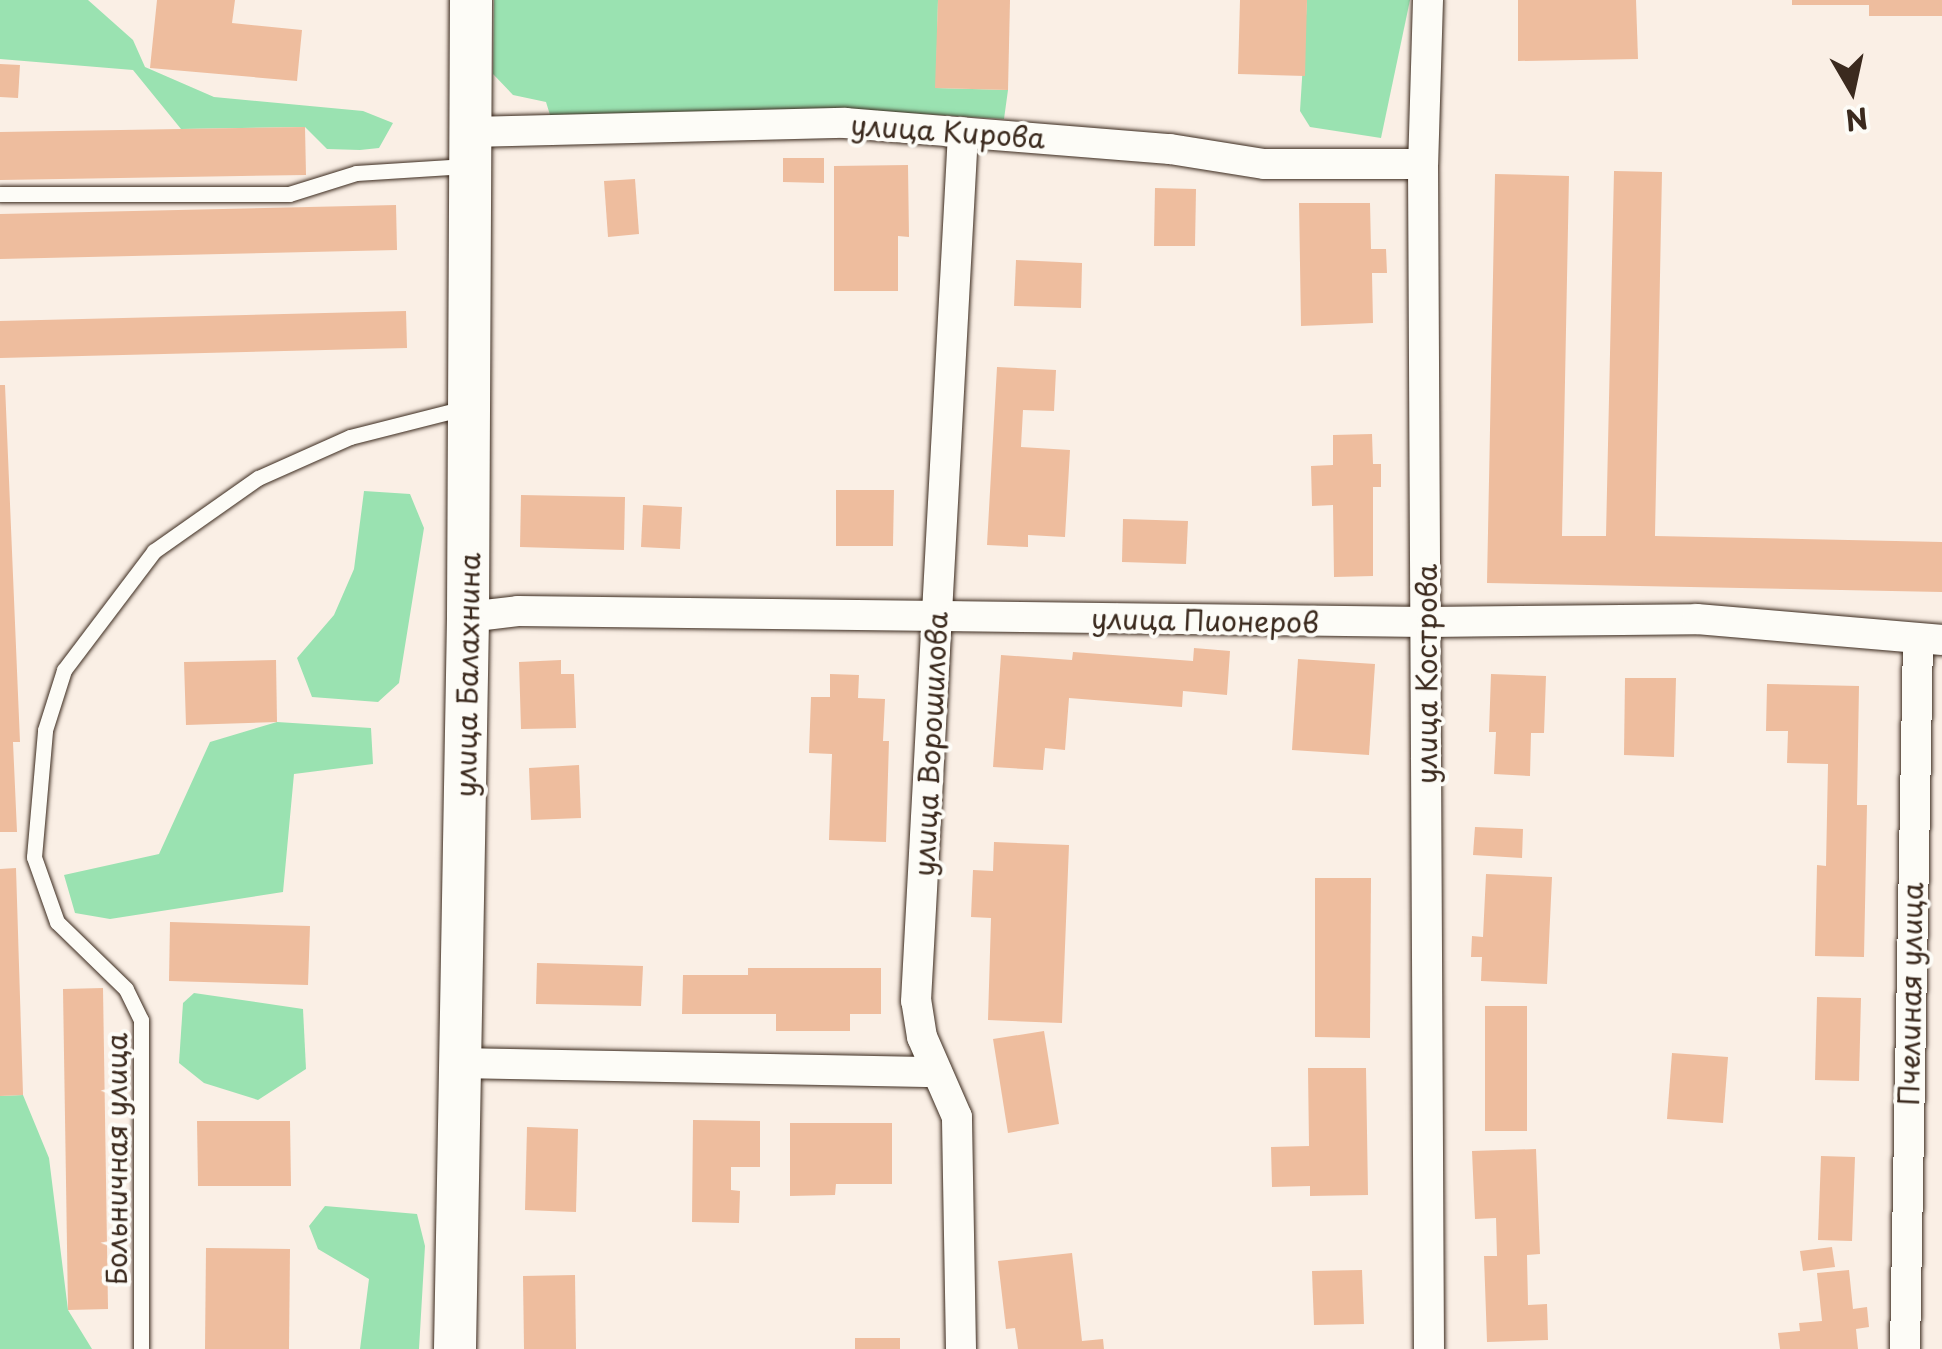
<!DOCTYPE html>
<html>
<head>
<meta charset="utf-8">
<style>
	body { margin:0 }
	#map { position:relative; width:1942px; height:1349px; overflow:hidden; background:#faefe5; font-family:"Playpen Sans",sans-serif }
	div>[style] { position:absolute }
	.green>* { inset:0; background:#9ae2b1 }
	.building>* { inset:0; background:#eebd9e }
	.roads { filter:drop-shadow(0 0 2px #3b2a1e) drop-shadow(0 0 2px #3b2a1e) }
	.lane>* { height:15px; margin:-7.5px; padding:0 7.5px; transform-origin:7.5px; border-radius:7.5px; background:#fdfcf7 }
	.street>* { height:30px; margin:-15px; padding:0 15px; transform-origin:15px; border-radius:15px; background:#fdfcf7 }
	.secondary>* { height:42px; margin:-21px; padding:0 21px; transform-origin:21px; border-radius:21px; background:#fdfcf7 }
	span { translate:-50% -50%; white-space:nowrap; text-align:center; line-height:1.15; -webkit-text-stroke:8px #fdfcf7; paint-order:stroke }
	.street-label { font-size:28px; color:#3b2a1e }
	.north { position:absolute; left:1802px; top:40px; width:100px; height:100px; -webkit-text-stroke:8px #fdfcf7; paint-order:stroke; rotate:171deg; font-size:28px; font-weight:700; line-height:40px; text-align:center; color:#3b2a1e }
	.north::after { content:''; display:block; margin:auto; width:35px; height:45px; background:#3b2a1e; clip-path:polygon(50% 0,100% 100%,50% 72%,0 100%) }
</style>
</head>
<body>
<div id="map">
	<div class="green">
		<i style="clip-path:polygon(0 0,88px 0,133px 40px,145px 67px,214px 97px,363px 111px,393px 123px,379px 148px,360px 150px,327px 149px,305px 127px,181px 129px,133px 70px,0 59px)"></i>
		<i style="clip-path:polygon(494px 0,938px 0,936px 88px,1008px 90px,1004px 119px,843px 109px,550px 115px,546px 102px,513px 95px,493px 74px)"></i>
		<i style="clip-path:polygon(1307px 0,1410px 0,1381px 138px,1310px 127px,1300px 111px)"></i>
		<i style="clip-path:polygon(364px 491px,410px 494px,424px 528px,399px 683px,378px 702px,312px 697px,297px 658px,334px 615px,354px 569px)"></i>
		<i style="clip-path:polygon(277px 722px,371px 728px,373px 764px,294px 774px,283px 892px,110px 919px,75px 913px,64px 875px,159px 854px,210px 742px)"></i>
		<i style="clip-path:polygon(194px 993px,303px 1009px,306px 1069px,258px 1100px,204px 1083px,179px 1063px,183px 1003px)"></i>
		<i style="clip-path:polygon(23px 1095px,49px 1158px,68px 1310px,92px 1349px,0 1349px,0 1096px)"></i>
		<i style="clip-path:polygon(325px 1206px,417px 1214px,425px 1246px,419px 1349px,360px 1349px,369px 1279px,318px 1249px,309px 1226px)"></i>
	</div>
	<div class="building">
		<i style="clip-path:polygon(157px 0,235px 0,232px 23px,302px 30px,297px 81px,150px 68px)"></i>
		<i style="clip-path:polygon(938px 0,1010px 0,1008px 90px,935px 88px)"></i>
		<i style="clip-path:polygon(1240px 0,1307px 0,1305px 76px,1238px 74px)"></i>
		<i style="clip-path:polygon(1518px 0,1636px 0,1638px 59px,1518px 61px)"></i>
		<i style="clip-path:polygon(1792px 0,1942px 0,1942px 16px,1869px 16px,1869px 5px,1792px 5px)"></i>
		<i style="clip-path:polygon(0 64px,20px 65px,18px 98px,0 97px)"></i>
		<i style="clip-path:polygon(305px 127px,306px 175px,0 180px,0 132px)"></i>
		<i style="clip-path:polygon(783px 158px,824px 158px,824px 183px,783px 182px)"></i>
		<i style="clip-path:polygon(908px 165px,909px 237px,898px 236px,898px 291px,834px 291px,834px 166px)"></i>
		<i style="clip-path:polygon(1614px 171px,1662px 172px,1655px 536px,1942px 542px,1942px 592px,1487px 583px,1495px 174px,1569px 176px,1562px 536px,1606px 536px)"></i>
		<i style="clip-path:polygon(635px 179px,639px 234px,608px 237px,604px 181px)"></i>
		<i style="clip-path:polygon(1155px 188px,1196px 189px,1195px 246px,1154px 246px)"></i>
		<i style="clip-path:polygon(1299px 203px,1370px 203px,1371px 249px,1386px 249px,1387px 273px,1372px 273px,1373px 323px,1301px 326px)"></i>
		<i style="clip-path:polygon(396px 205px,397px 250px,0 259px,0 214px)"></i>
		<i style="clip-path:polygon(1016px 260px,1082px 263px,1081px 308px,1014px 306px)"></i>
		<i style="clip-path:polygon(406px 311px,407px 348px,0 358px,0 321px)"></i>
		<i style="clip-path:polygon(997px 367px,1056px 370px,1054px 411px,1023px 410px,1021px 447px,1070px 450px,1065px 537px,1028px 535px,1028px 547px,987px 545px)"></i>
		<i style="clip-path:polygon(0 385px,5px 385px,20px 742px,13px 742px,17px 832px,0 832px)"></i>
		<i style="clip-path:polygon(1372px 434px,1373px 464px,1381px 464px,1381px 487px,1373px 487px,1373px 576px,1334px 577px,1333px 505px,1312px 506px,1311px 466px,1333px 465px,1333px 435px)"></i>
		<i style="clip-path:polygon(836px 490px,894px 490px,893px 546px,836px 546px)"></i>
		<i style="clip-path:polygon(521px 495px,625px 497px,624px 550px,520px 547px)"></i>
		<i style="clip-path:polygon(643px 505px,682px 507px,680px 549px,641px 547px)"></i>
		<i style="clip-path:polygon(1123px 519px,1188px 521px,1186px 564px,1122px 562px)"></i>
		<i style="clip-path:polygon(1194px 648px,1230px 651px,1227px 695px,1183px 691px,1182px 707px,1069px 698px,1065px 750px,1045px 748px,1043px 770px,993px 767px,1001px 655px,1072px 660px,1073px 652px,1193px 661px)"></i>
		<i style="clip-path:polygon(1298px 659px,1375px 664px,1369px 755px,1292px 750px)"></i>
		<i style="clip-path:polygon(276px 660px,277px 722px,186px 725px,184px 662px)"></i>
		<i style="clip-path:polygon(561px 660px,561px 674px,574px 674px,576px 728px,521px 729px,519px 662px)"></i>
		<i style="clip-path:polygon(830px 674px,859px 675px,858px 698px,885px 699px,883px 741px,889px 741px,886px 842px,829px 840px,832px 754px,809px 753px,811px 697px,830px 697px)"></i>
		<i style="clip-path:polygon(1491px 674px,1546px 676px,1544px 733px,1531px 733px,1530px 776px,1494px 774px,1496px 732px,1489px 732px)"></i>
		<i style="clip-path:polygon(1625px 678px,1676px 678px,1674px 757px,1624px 755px)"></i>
		<i style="clip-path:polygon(1767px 684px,1859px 686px,1857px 805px,1867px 805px,1864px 957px,1815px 956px,1817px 865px,1826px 866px,1828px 764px,1787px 763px,1788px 731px,1766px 731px)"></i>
		<i style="clip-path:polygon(579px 765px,581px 818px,531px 820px,529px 768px)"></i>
		<i style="clip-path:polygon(1475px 827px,1523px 829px,1522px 858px,1473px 855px)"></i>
		<i style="clip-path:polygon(994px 842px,1069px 845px,1062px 1023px,988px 1020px,991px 918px,971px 917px,973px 870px,993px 871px)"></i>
		<i style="clip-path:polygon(16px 868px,23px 1095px,0 1096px,0 869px)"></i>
		<i style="clip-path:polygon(1486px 874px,1552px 877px,1547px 984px,1481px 981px,1482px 957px,1471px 957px,1472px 936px,1483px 937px)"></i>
		<i style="clip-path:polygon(1315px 878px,1371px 878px,1370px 1038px,1315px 1037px)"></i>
		<i style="clip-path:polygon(170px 922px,310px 926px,308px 985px,169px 981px)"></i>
		<i style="clip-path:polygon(537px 963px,643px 966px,641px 1006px,536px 1004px)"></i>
		<i style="clip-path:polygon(748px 968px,881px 968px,881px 1014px,850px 1014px,850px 1031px,776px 1031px,776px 1014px,682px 1014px,683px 975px,748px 975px)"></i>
		<i style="clip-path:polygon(103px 988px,108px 1309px,68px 1310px,63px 989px)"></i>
		<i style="clip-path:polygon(1817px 997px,1861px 998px,1859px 1081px,1815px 1080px)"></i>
		<i style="clip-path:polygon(1485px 1006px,1527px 1006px,1527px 1131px,1485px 1131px)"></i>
		<i style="clip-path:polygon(1044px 1031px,1059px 1124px,1008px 1133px,993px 1039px)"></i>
		<i style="clip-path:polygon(1672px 1053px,1728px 1057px,1723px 1123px,1667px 1119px)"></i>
		<i style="clip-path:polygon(1308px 1068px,1366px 1068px,1368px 1195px,1310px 1196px,1310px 1186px,1272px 1187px,1271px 1147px,1309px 1146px)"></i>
		<i style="clip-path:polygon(693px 1120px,760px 1121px,760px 1167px,731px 1167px,731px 1190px,740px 1191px,739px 1223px,692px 1222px)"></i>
		<i style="clip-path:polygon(197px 1121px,290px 1121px,291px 1186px,198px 1186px)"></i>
		<i style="clip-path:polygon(790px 1123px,892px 1123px,892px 1184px,836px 1184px,835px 1195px,790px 1196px)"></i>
		<i style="clip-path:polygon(527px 1127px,578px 1129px,576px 1212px,525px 1210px)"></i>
		<i style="clip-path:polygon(1536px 1149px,1540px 1254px,1527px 1255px,1528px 1305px,1547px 1304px,1548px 1340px,1487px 1342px,1484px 1256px,1497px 1256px,1496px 1218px,1475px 1219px,1472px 1151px)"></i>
		<i style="clip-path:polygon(1821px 1156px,1855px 1157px,1852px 1241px,1818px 1240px)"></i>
		<i style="clip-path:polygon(1832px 1247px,1835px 1267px,1803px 1271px,1800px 1251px)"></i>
		<i style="clip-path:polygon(206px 1248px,290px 1249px,289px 1349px,205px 1349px)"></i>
		<i style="clip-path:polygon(1072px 1253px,1082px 1341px,1103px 1339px,1104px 1349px,1018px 1349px,1015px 1328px,1006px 1329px,998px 1261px)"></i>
		<i style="clip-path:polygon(1362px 1270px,1364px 1324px,1314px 1325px,1312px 1271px)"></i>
		<i style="clip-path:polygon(1849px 1270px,1853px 1309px,1867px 1307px,1869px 1327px,1856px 1329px,1858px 1349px,1780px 1349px,1778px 1333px,1800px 1331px,1799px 1323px,1822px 1321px,1817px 1273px)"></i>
		<i style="clip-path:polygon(575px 1275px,576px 1349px,524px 1349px,523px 1276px)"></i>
		<i style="clip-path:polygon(855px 1338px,900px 1338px,900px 1349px,855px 1349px)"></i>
	</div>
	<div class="roads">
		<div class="lane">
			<i style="left:0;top:194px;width:289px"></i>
			<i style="left:289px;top:194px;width:70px;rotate:-17.4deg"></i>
			<i style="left:356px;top:173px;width:110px;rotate:-3.6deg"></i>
			<i style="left:141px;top:1349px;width:329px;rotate:-90deg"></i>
			<i style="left:141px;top:1020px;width:34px;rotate:-116deg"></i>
			<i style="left:126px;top:989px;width:96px;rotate:-135.8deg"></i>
			<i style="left:57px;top:922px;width:69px;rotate:-109.5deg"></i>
			<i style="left:34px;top:857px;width:127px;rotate:-85deg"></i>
			<i style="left:45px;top:730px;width:63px;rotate:-72.4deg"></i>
			<i style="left:64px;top:670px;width:149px;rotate:-52.9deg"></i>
			<i style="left:154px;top:551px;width:127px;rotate:-35.1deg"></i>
			<i style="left:258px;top:478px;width:101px;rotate:-24deg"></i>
			<i style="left:350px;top:437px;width:119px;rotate:-14.2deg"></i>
		</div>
		<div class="street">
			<i style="left:1428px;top:0;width:164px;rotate:91.7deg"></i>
			<i style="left:1423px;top:164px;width:1185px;rotate:89.71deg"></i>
			<i style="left:471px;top:132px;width:374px;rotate:-1.4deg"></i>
			<i style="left:845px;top:123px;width:326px;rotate:4.6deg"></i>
			<i style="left:1170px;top:149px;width:95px;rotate:9.1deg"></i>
			<i style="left:1264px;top:164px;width:159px"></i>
			<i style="left:468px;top:617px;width:50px;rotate:-6.8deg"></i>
			<i style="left:518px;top:611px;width:908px;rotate:0.69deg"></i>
			<i style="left:1426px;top:622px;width:271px;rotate:-0.6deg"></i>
			<i style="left:1697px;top:619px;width:246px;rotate:4.9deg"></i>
			<i style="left:460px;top:1063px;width:477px;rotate:1.1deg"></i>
			<i style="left:961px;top:1349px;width:232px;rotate:-91deg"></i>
			<i style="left:957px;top:1117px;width:87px;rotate:-113.6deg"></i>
			<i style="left:922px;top:1037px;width:36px;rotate:-99deg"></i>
			<i style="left:916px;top:1001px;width:870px;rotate:-86.9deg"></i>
			<i style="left:1905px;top:1349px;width:709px;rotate:-88.95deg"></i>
		</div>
		<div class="secondary">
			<i style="left:455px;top:1349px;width:732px;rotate:-88.98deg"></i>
			<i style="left:468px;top:617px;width:617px;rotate:-89.72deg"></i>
		</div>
	</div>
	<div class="street-label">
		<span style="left:948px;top:131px;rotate:4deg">улица Кирова</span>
		<span style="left:1205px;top:620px;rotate:1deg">улица Пионеров</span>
		<span style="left:1426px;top:674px;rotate:-90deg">улица Кострова</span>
		<span style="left:467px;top:675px;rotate:-89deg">улица Балахнина</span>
		<span style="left:930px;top:744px;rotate:-87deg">улица Ворошилова</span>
		<span style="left:1910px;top:994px;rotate:-89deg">Пчелиная улица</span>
		<span style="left:116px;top:1159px;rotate:-90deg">Больничная улица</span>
	</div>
	<div class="north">N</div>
</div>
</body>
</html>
